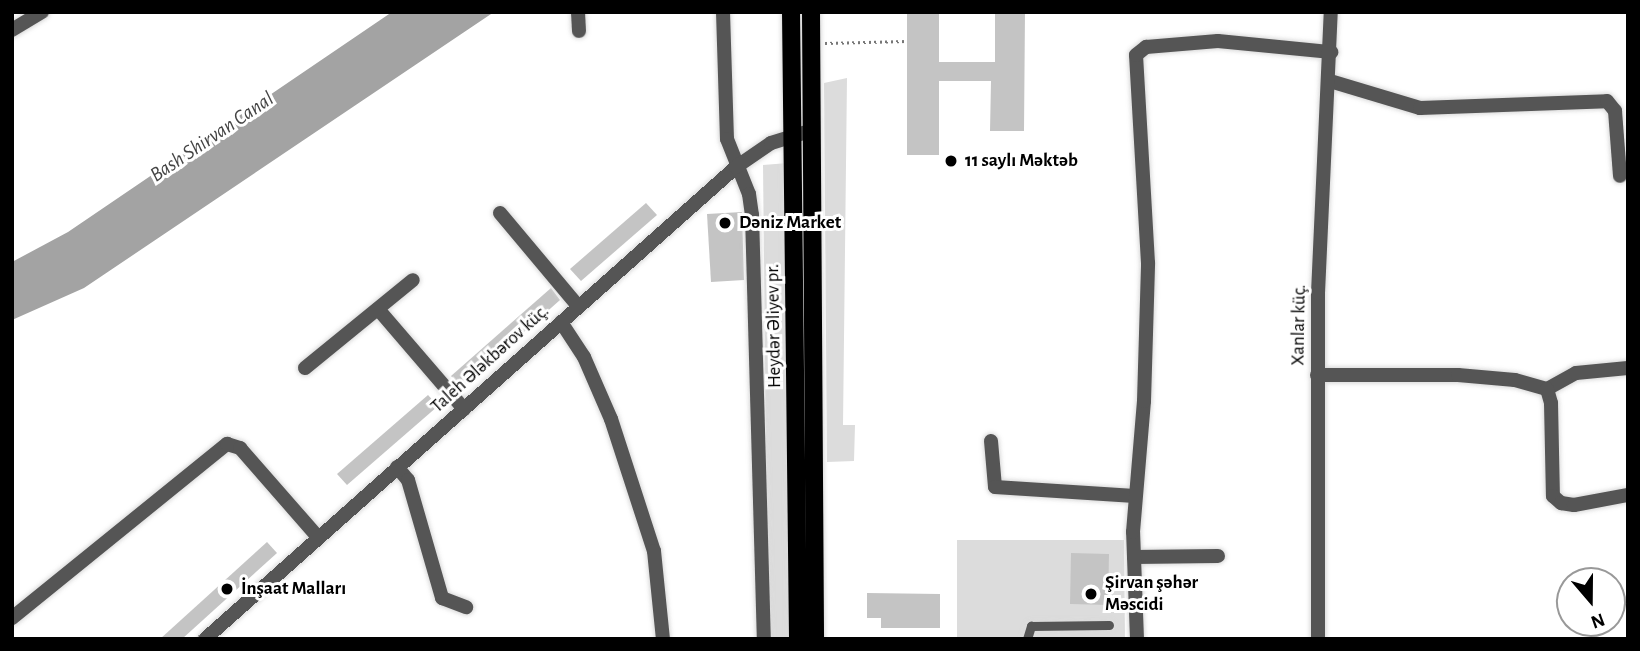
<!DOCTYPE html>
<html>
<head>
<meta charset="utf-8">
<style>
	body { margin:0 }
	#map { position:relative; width:1640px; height:651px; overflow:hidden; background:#fff; font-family:"Alegreya Sans",sans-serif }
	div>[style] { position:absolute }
	.green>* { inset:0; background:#dcdcdc }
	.water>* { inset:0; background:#a3a3a3 }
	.building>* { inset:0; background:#c4c4c4 }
	.path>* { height:2.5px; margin-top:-1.25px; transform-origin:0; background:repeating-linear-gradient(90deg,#777 0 2px,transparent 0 5.5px) }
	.roads { filter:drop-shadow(0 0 2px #dbdbdb) drop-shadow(0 0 2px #dbdbdb) }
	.lane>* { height:9px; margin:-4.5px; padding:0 4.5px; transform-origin:4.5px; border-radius:4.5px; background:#555 }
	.street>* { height:14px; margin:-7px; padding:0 7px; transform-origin:7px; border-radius:7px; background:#555 }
	.primary>* { height:18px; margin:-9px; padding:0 9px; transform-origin:9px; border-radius:9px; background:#000 }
	.dots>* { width:19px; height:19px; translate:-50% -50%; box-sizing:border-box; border:4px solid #fff; border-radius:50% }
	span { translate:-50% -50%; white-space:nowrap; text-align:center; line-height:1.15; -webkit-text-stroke:6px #fff; paint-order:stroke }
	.poi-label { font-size:19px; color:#000; font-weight:700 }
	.left { translate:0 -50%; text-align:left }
	.street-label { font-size:19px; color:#000 }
	.water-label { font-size:21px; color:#444; font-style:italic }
	.frame { position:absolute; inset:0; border:14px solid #000; pointer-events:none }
	.north { position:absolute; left:1556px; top:567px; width:70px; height:70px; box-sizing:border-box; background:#fff; border:2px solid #999; border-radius:50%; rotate:160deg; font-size:19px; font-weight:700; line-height:28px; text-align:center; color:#000 }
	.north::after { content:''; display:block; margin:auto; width:24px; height:32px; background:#000; clip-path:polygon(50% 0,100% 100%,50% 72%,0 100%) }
</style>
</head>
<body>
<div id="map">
	<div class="green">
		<i style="clip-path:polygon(847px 78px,843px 425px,855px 425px,854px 461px,827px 462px,824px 83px)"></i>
		<i style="clip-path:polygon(788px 163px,791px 639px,768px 639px,763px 165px)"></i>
		<i style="clip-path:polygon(957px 540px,1124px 540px,1125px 639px,957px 639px)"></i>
	</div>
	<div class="water">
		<i style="clip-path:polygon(392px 12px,494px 12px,84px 288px,12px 320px,12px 262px,68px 232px)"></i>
	</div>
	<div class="building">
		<i style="clip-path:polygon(907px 12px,939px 12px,939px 62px,995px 62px,995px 12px,1025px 12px,1024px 131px,990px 131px,991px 81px,939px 81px,939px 155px,907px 155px)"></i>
		<i style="clip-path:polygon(646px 203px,657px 215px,581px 281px,570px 269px)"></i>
		<i style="clip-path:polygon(742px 212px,744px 280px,711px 282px,707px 214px)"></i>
		<i style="clip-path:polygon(551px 288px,560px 300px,461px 388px,451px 376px)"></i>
		<i style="clip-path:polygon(428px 395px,438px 406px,347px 485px,337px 474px)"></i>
		<i style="clip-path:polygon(267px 542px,277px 553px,182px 639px,160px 639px)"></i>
		<i style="clip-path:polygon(1071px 553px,1109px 554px,1108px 605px,1070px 604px)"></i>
		<i style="clip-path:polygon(867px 593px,940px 594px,940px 628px,881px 628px,881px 618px,867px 618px)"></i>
	</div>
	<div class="path">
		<i style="left:825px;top:43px;width:82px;rotate:-1.4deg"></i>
	</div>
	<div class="roads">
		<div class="lane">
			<i style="left:1027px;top:639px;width:14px;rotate:-73deg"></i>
			<i style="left:1031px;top:626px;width:78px;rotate:-0.7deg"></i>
		</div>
		<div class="street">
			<i style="left:578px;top:12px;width:19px;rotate:87deg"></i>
			<i style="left:723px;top:12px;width:127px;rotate:88.2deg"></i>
			<i style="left:727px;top:139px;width:59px;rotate:68.2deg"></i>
			<i style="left:749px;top:194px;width:21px;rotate:82deg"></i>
			<i style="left:752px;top:215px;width:424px;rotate:88.4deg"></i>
			<i style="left:12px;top:30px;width:35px;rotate:-31deg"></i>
			<i style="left:1330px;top:81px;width:94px;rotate:16.7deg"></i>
			<i style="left:1420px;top:108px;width:187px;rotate:-2.1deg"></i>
			<i style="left:1607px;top:101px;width:13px;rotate:51deg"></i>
			<i style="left:1615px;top:111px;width:65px;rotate:85.6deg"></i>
			<i style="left:500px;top:213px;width:121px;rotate:50deg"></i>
			<i style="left:378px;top:309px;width:132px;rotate:49.3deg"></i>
			<i style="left:561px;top:322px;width:42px;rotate:56.7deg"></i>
			<i style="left:584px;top:357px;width:68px;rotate:66.5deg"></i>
			<i style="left:611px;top:419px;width:139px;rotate:72deg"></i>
			<i style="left:654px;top:551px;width:88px;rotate:84.2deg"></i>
			<i style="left:305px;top:368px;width:139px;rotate:-39.2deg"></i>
			<i style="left:1317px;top:375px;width:141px"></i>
			<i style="left:1458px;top:375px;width:57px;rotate:5deg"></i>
			<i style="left:1515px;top:380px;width:33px;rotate:16deg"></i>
			<i style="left:1547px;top:389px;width:33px;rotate:-29deg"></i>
			<i style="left:1576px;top:373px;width:52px;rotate:-5.5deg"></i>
			<i style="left:1547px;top:389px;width:15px;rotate:74deg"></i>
			<i style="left:1551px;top:403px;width:93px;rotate:88.8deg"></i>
			<i style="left:1553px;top:496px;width:11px;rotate:41deg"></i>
			<i style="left:1561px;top:503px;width:13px;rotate:9deg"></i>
			<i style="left:1574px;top:505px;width:55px;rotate:-10.5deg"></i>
			<i style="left:991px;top:441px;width:46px;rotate:85deg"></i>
			<i style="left:995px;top:487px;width:140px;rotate:3.7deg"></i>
			<i style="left:397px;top:467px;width:17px;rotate:50deg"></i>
			<i style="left:408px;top:480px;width:123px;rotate:73.9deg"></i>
			<i style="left:442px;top:598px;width:26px;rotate:21deg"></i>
			<i style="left:1134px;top:557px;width:84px;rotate:-0.7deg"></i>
			<i style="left:12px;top:618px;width:277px;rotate:-39deg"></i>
			<i style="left:227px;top:444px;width:14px;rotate:17deg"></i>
			<i style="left:240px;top:448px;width:118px;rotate:48.8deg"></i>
			<i style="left:205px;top:639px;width:710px;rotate:-41.63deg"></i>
			<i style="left:736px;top:167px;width:42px;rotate:-34.4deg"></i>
			<i style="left:771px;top:143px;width:44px;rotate:-17.2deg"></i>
			<i style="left:1137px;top:639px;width:107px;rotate:-92.1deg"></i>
			<i style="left:1133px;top:532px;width:131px;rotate:-85.2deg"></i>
			<i style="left:1144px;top:401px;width:138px;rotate:-88.3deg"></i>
			<i style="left:1148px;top:263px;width:208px;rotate:-93.3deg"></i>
			<i style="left:1136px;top:55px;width:13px;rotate:-39deg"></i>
			<i style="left:1146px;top:47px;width:72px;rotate:-4.8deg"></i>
			<i style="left:1218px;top:41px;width:114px;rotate:5.6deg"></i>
			<i style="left:1318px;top:639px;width:346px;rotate:-90deg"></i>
			<i style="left:1318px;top:293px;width:281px;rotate:-87.4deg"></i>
		</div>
		<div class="primary">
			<i style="left:791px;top:12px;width:627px;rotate:89.36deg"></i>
			<i style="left:811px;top:12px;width:627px;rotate:89.63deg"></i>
		</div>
	</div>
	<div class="dots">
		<i style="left:951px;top:161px;background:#000"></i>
		<i style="left:725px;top:223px;background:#000"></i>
		<i style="left:227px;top:589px;background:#000"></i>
		<i style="left:1091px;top:594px;background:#000"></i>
	</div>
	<div class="poi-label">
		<span class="left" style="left:965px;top:161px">11 saylı Məktəb</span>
		<span class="left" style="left:739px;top:223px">Dəniz Market</span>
		<span class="left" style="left:1105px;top:594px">Şirvan şəhər<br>Məscidi</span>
		<span class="left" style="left:241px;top:589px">İnşaat Malları</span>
	</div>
	<div class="street-label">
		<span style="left:1299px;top:325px;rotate:-89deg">Xanlar küç.</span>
		<span style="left:774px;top:326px;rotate:-91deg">Heydər Əliyev pr.</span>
		<span style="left:490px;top:359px;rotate:-42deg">Taleh Ələkbərov küç.</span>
	</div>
	<div class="water-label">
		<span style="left:212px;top:137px;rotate:-34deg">Bash Shirvan Canal</span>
	</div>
	<div class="frame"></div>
	<div class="north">N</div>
</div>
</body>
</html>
